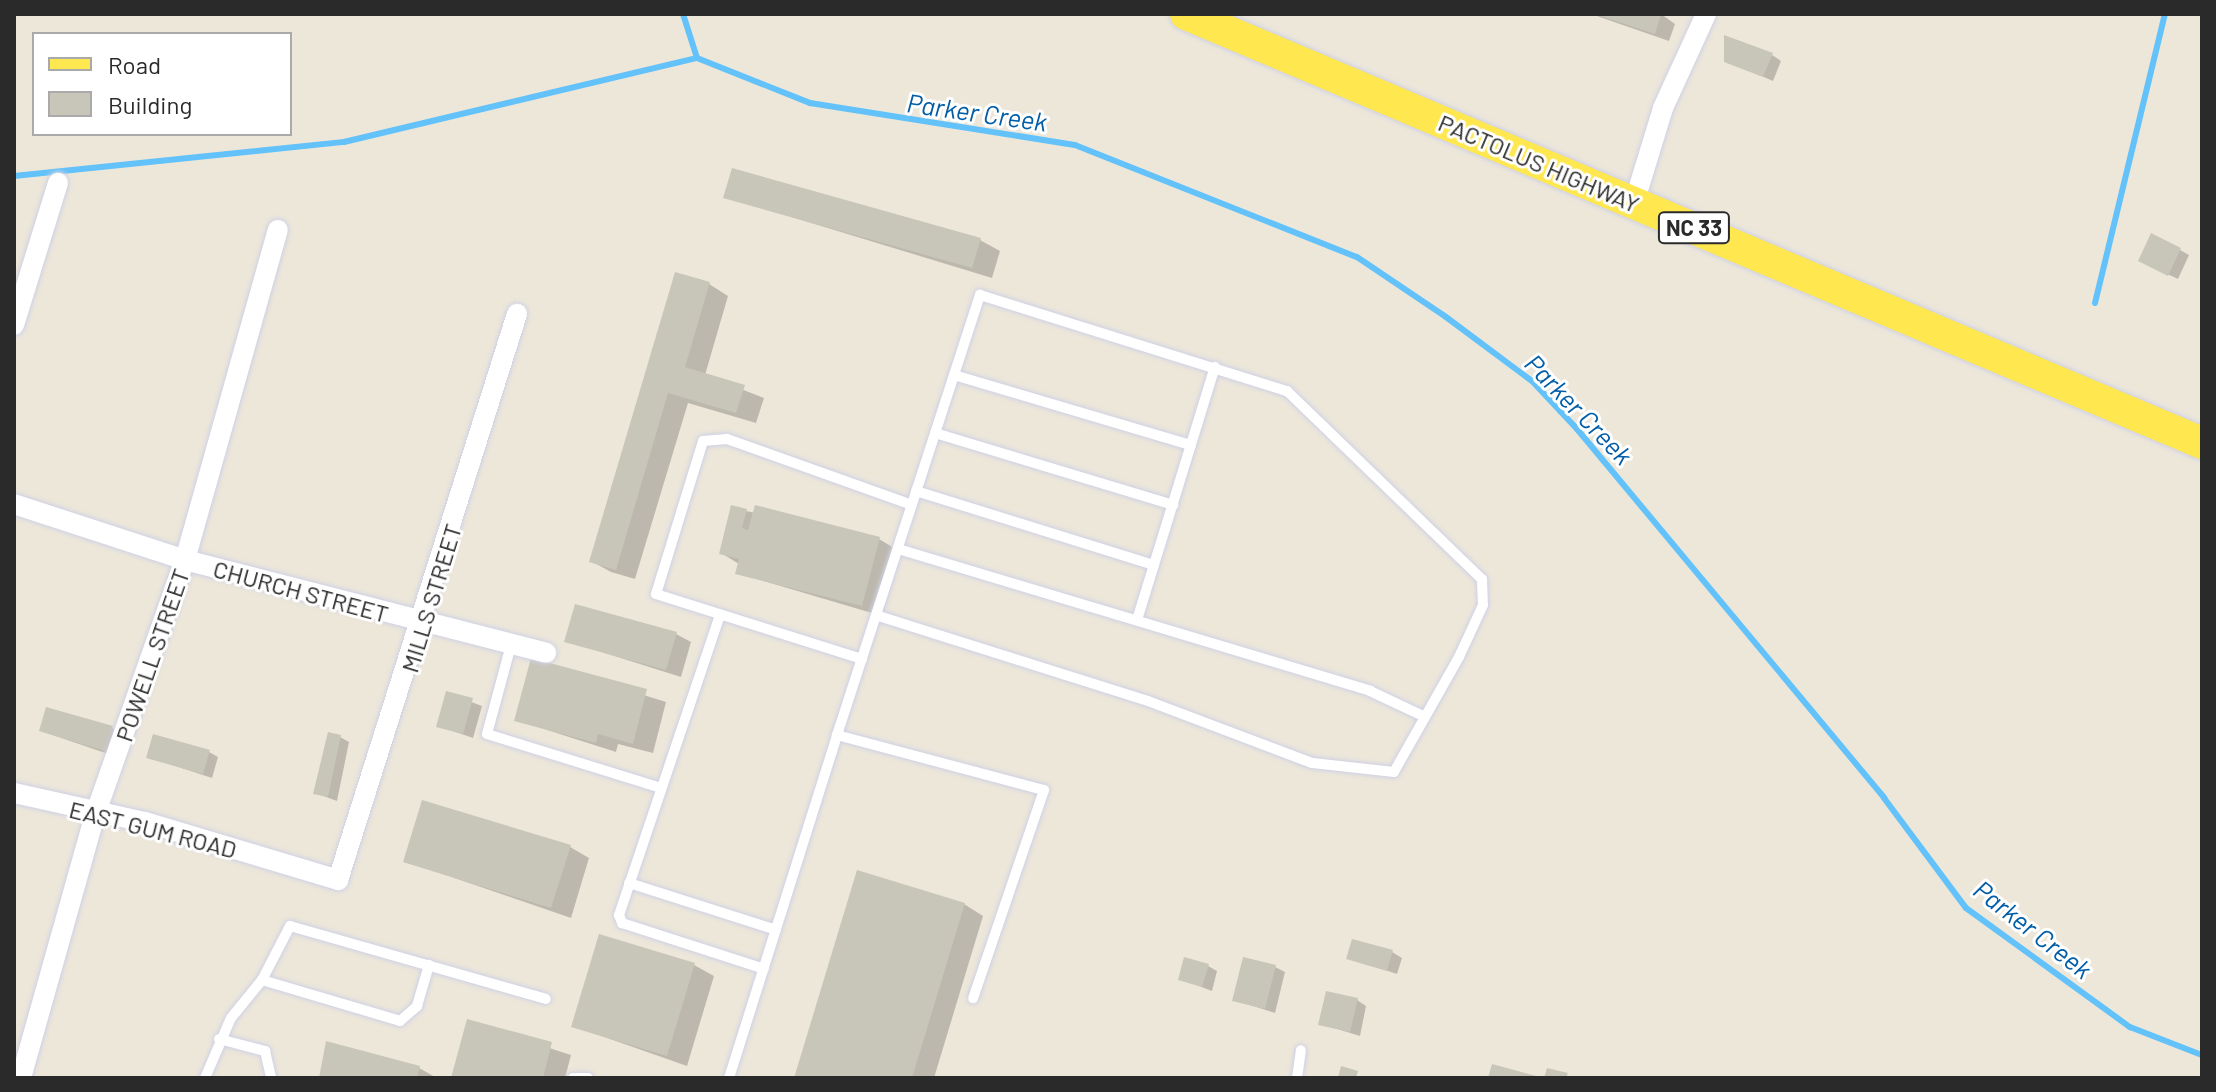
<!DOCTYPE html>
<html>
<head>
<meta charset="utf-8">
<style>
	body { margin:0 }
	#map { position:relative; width:2216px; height:1092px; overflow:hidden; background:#ede7da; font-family:Barlow,sans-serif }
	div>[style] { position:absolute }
	.shadow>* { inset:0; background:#0003 }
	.stream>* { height:6px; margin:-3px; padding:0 3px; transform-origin:3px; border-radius:3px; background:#63c2fa }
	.building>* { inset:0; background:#c8c5b9 }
	.roads { filter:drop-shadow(0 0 2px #cfd1e4) drop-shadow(0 0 2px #cfd1e4) }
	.service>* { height:10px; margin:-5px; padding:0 5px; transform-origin:5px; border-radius:5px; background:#fff }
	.minor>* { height:20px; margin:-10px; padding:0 10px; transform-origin:10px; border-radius:10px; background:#fff }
	.primary>* { height:32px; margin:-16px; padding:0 16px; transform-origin:16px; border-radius:16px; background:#fee74f }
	span { translate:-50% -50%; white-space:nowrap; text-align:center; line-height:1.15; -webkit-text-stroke:6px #fff; paint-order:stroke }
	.shield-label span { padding:2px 6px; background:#fff; border:2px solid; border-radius:6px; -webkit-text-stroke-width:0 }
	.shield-label { font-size:22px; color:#2a2a2a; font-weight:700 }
	.street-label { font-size:24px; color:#2a2a2a }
	.water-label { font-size:26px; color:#015da7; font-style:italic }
	.frame { position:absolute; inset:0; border:16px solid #2a2a2a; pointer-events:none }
	.legend { position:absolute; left:32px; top:32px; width:260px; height:104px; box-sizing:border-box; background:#fff; border:2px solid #aaa; margin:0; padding:10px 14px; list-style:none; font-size:24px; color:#2a2a2a }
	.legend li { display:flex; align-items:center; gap:16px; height:40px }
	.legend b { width:40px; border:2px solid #aaa }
</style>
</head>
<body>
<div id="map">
	<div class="shadow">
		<i style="clip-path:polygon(1591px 14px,1661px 14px,1675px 24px,1669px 41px)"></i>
		<i style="clip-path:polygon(1772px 55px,1781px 61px,1773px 81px,1726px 61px)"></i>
		<i style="clip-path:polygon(726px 197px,980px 240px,1000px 251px,992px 278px)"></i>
		<i style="clip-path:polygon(2180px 250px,2189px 255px,2178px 279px,2150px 266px)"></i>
		<i style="clip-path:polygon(709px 284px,728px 296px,705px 375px,764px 398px,756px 423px,688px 403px,635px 579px,611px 572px,591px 561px)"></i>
		<i style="clip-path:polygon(746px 511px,879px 539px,899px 551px,882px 616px,737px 573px,739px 564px,721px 553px)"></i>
		<i style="clip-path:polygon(676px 634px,691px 642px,681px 677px,567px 641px)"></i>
		<i style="clip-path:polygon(532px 660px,666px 702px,653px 753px,618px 744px,616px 752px,516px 720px)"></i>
		<i style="clip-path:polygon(447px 693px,482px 706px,473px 738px,438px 726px)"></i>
		<i style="clip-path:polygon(112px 728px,126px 736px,120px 758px,41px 731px)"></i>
		<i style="clip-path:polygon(340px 737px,349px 742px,337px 801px,315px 793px)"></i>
		<i style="clip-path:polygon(209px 752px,218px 757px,212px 778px,148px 757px)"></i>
		<i style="clip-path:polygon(570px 847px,589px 858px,571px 918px,405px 861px)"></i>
		<i style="clip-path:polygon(964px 904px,983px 916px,934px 1078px,796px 1078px)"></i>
		<i style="clip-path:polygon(1392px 952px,1402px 958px,1397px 974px,1349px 958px)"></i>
		<i style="clip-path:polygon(694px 965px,714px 976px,687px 1066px,573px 1026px)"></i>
		<i style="clip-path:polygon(1208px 966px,1217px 971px,1212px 991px,1180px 979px)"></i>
		<i style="clip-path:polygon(1275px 967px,1285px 972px,1275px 1013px,1234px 1000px)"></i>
		<i style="clip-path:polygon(1357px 1000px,1366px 1006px,1360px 1036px,1321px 1024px)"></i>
		<i style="clip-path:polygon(468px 1022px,571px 1055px,565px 1078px,453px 1078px)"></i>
		<i style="clip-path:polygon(419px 1068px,437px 1078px,319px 1078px)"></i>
	</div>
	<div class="stream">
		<i style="left:683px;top:14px;width:46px;rotate:72.3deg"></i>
		<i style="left:697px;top:58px;width:122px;rotate:21.7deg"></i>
		<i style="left:810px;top:103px;width:268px;rotate:9deg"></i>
		<i style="left:1075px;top:145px;width:303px;rotate:21.7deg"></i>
		<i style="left:1357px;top:257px;width:107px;rotate:34deg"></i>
		<i style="left:1446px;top:317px;width:107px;rotate:36.7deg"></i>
		<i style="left:1532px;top:381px;width:66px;rotate:46.8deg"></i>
		<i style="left:1577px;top:429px;width:480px;rotate:50.2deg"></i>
		<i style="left:1884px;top:798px;width:137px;rotate:53.3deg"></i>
		<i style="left:1966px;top:908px;width:203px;rotate:36deg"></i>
		<i style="left:2130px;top:1027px;width:77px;rotate:21.3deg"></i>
		<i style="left:14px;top:176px;width:332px;rotate:-5.9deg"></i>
		<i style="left:344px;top:142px;width:363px;rotate:-13.4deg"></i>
		<i style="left:2095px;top:303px;width:297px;rotate:-76.4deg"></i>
	</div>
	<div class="building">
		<i style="clip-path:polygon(1644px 14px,1661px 14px,1655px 34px,1597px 15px)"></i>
		<i style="clip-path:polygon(1724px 35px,1773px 53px,1763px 77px,1724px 62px)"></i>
		<i style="clip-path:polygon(732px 168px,981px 238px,972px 268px,723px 198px)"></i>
		<i style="clip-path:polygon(2151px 233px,2181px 248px,2168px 276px,2138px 261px)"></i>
		<i style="clip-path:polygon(675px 272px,710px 282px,685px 367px,745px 385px,736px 413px,668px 393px,616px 570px,589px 562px)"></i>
		<i style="clip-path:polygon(731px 505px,747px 509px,742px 528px,748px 530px,755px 505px,880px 537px,862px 606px,735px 574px,739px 559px,719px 554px)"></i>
		<i style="clip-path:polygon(575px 604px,677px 632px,666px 670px,564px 642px)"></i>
		<i style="clip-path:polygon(531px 658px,647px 689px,633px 744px,598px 734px,596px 743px,514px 721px)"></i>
		<i style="clip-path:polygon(446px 691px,473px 698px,463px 734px,436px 727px)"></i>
		<i style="clip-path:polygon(46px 707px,113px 726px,105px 751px,39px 731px)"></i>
		<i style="clip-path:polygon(328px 732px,341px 735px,328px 797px,313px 794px)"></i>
		<i style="clip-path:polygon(153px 734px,210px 750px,203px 774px,146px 758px)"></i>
		<i style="clip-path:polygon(422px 800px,571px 845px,551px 908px,403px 862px)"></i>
		<i style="clip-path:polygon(857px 870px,965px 903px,912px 1078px,794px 1078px)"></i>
		<i style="clip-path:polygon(599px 934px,695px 963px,667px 1056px,571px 1027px)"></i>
		<i style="clip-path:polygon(1352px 939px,1393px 950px,1387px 971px,1346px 959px)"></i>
		<i style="clip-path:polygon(1184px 957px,1209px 964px,1202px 987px,1178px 980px)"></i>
		<i style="clip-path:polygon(1243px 957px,1276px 965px,1265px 1009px,1232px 1001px)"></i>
		<i style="clip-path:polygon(1326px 991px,1358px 998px,1350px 1032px,1318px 1025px)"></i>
		<i style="clip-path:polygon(467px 1019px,552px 1042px,543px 1078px,451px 1078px)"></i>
		<i style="clip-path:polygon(326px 1041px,420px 1066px,417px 1078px,319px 1078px)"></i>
		<i style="clip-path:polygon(1492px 1064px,1540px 1077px,1540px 1078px,1488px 1078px)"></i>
		<i style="clip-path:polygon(1341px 1066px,1358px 1071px,1356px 1078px,1338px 1078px)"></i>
		<i style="clip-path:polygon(1547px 1068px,1568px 1073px,1566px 1078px,1544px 1078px)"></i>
	</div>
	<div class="roads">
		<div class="service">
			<i style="left:954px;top:375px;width:247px;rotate:16.5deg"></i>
			<i style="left:935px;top:433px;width:249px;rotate:16.8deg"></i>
			<i style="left:916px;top:491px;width:249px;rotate:17.3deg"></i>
			<i style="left:898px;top:549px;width:493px;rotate:16.7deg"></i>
			<i style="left:1370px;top:691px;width:56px;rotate:25.2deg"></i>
			<i style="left:720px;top:615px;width:317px;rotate:108.6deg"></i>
			<i style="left:619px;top:915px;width:9px;rotate:69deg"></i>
			<i style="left:622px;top:923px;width:149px;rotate:17.9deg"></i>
			<i style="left:1137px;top:620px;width:265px;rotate:-72.9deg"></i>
			<i style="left:511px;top:645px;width:92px;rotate:105.1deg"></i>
			<i style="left:487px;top:734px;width:179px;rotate:17.2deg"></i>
			<i style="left:862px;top:659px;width:216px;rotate:-162.5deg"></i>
			<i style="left:656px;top:594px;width:160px;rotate:-72.9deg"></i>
			<i style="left:703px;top:441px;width:24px;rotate:-5deg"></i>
			<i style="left:727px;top:439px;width:196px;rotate:19.6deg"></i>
			<i style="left:837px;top:735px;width:214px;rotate:14.9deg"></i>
			<i style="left:1044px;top:790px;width:220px;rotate:108.8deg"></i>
			<i style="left:629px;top:883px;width:154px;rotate:17.7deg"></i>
			<i style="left:262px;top:980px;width:144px;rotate:16.5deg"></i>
			<i style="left:400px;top:1021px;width:23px;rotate:-41deg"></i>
			<i style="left:417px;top:1006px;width:43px;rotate:-73.7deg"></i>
			<i style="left:219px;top:1039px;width:48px;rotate:14.6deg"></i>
			<i style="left:265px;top:1051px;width:28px;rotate:77deg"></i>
			<i style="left:205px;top:1078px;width:65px;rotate:-66.6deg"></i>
			<i style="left:231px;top:1018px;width:49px;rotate:-50.8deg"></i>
			<i style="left:262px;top:980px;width:61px;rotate:-62.6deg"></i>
			<i style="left:290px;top:926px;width:266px;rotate:15.9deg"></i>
			<i style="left:573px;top:1078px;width:15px"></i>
			<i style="left:729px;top:1078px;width:360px;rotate:-72.5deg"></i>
			<i style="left:837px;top:735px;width:463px;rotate:-72deg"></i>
			<i style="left:980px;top:295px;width:322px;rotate:17.4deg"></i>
			<i style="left:1287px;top:391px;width:271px;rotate:44deg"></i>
			<i style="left:1482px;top:579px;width:26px;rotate:88deg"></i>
			<i style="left:1483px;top:605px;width:57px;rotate:114.8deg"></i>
			<i style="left:1459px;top:657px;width:132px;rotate:119.5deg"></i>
			<i style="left:1394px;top:772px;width:82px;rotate:-173.7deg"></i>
			<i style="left:1312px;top:763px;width:175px;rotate:-159.3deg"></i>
			<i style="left:1148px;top:701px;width:285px;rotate:-162.5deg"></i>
			<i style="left:1297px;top:1078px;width:28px;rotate:-82deg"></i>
		</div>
		<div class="minor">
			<i style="left:1634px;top:203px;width:99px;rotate:-73deg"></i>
			<i style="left:1663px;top:108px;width:103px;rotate:-65.4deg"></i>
			<i style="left:14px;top:325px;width:149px;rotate:-72.8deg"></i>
			<i style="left:14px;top:504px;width:180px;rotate:18.1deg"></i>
			<i style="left:185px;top:560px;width:373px;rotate:14.4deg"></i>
			<i style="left:14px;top:793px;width:134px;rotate:12.5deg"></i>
			<i style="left:145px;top:822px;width:202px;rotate:16.7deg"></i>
			<i style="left:338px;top:880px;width:594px;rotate:-72.45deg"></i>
			<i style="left:21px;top:1078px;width:273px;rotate:-74.3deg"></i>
			<i style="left:95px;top:815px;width:270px;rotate:-70.6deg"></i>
			<i style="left:185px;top:560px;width:343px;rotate:-74.3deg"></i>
		</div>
		<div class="primary">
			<i style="left:1186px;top:14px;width:1103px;rotate:22.89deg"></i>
		</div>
	</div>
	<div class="shield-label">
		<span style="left:1694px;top:228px">NC 33</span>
	</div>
	<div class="street-label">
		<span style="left:1539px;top:163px;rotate:23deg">PACTOLUS HIGHWAY</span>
		<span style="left:301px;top:591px;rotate:15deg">CHURCH STREET</span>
		<span style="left:431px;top:598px;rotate:-73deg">MILLS STREET</span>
		<span style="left:152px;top:655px;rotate:-71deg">POWELL STREET</span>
		<span style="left:153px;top:829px;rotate:14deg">EAST GUM ROAD</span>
	</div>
	<div class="water-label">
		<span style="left:977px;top:112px;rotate:8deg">Parker Creek</span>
		<span style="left:1579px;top:409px;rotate:46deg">Parker Creek</span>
		<span style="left:2033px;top:929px;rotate:38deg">Parker Creek</span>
	</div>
	<div class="frame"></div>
	<ul class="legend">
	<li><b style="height:10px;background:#fee74f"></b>Road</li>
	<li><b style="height:22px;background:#c8c5b9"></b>Building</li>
	</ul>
</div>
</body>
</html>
